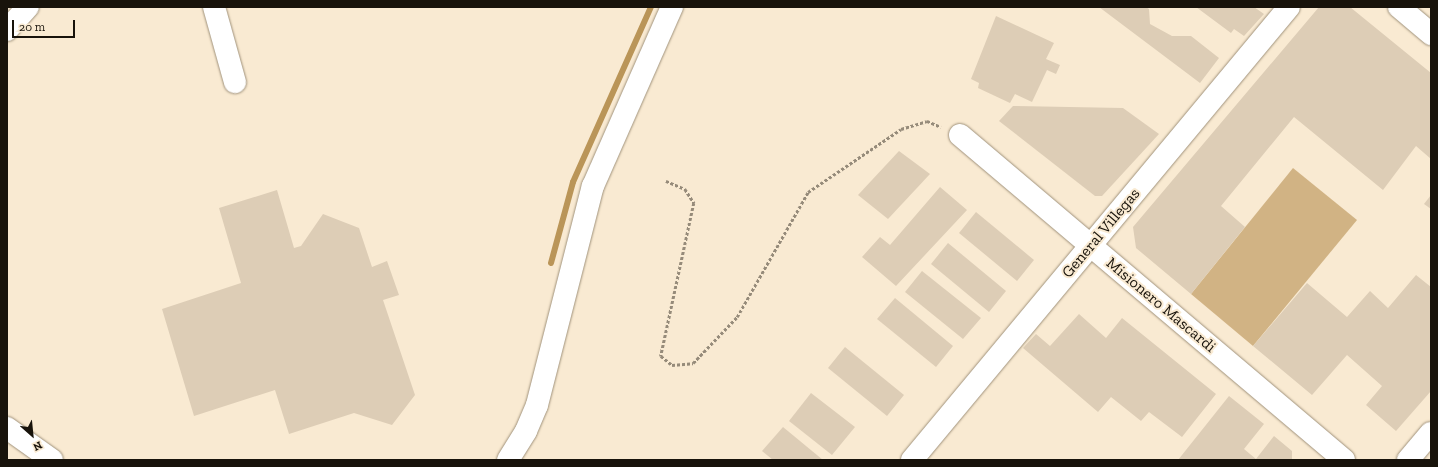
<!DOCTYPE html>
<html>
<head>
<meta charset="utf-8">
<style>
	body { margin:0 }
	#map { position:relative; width:1438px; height:467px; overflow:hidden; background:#f9ead2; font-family:"Zilla Slab",serif }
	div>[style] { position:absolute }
	.green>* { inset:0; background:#d1b384 }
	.stream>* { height:6px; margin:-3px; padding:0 3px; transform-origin:3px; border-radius:3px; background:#ba9558 }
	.building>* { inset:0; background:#ddcdb6 }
	.path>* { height:2.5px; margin-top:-1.25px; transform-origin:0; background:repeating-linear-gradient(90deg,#968b7a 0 3px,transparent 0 5px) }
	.roads { filter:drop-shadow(0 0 1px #a0927b) drop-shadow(0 0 1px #a0927b) }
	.minor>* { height:22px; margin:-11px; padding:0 11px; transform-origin:11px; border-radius:11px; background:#fff }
	.major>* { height:22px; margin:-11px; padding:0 11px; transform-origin:11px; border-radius:11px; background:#fff }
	span { translate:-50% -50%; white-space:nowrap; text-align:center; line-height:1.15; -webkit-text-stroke:4px #f9ead2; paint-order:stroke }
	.street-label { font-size:16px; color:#18130b }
	.frame { position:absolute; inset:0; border:8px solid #18130b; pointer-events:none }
	.north { position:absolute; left:12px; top:415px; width:40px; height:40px; -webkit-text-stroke:3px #f9ead2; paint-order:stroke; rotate:153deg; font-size:11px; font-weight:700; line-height:16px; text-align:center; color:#18130b }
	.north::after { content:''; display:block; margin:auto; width:14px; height:18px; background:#18130b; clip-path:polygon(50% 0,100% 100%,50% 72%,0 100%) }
	.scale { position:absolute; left:12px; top:20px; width:63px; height:18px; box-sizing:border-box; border:2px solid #18130b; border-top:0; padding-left:5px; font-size:12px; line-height:14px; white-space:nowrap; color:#18130b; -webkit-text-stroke:3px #f9ead2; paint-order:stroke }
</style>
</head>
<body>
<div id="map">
	<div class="green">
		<i style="clip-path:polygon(1293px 168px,1357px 220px,1253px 346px,1191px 294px)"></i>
	</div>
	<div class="stream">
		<i style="left:551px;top:263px;width:84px;rotate:-74.8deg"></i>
		<i style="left:573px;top:182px;width:192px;rotate:-66deg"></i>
	</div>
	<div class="building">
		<i style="clip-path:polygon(1099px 7px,1146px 7px,1149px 9px,1150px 24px,1172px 36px,1191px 36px,1219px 58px,1200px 83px)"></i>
		<i style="clip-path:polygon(1196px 7px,1254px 7px,1264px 14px,1244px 36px,1234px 29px,1231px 33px)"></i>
		<i style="clip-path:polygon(1319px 7px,1350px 7px,1431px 73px,1431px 159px,1416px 146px,1383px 190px,1294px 117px,1221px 206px,1245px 227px,1191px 294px,1136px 248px,1133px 227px)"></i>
		<i style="clip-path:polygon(996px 16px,1054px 43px,1046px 59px,1060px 65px,1056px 74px,1047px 70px,1032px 102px,1015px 94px,1010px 103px,978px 88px,979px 83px,971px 79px)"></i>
		<i style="clip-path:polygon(1013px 106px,1123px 108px,1159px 134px,1102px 196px,1095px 196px,999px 121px)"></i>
		<i style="clip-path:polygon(899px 151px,930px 174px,888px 219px,858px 195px)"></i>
		<i style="clip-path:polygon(940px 187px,967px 210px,896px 286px,862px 257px,880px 237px,890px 245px)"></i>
		<i style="clip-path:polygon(277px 190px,294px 248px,301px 246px,323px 214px,359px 228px,372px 267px,387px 261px,399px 295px,383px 300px,415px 395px,392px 425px,354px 413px,289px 434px,275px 390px,194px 416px,162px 309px,241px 283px,219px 208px)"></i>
		<i style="clip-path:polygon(1431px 195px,1431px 209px,1424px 204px)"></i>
		<i style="clip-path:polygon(976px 212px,1034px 260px,1017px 281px,959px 233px)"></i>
		<i style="clip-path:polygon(948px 243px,1006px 291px,989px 312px,931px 264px)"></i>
		<i style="clip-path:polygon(922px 271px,981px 318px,963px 339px,905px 292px)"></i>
		<i style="clip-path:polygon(1416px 275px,1431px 287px,1431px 391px,1396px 431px,1366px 405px,1382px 386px,1347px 355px,1312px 395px,1253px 346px,1307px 283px,1347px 317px,1370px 291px,1388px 308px)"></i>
		<i style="clip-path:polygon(895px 298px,953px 346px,936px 367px,877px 319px)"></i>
		<i style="clip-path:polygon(1079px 314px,1106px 338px,1122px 318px,1216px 394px,1182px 437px,1149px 412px,1141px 421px,1111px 397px,1098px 412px,1023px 348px,1036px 334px,1050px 346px)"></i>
		<i style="clip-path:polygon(845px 347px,904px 395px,887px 416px,828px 368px)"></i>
		<i style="clip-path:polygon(811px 393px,855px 427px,832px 455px,789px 421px)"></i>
		<i style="clip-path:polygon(1229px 396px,1264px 424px,1244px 449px,1256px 459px,1274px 436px,1292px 451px,1292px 460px,1178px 460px)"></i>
		<i style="clip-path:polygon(783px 427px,823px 460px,773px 460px,762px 451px)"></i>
	</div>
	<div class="path">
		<i style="left:666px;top:181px;width:21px;rotate:23deg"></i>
		<i style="left:685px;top:189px;width:17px;rotate:57deg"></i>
		<i style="left:694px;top:203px;width:157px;rotate:102.2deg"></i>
		<i style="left:661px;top:356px;width:14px;rotate:39deg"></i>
		<i style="left:672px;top:365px;width:21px;rotate:-5deg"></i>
		<i style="left:693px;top:363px;width:64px;rotate:-46.3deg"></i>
		<i style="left:737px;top:317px;width:144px;rotate:-60.4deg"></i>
		<i style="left:808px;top:192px;width:112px;rotate:-34.1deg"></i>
		<i style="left:901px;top:129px;width:27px;rotate:-17deg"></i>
		<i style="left:927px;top:121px;width:15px;rotate:23deg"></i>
	</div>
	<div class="roads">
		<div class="minor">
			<i style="left:214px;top:7px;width:78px;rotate:74.4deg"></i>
			<i style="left:1399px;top:7px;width:42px;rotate:40.2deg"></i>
			<i style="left:7px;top:30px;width:31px;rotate:-48deg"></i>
			<i style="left:960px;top:135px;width:503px;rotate:40.24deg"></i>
			<i style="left:7px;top:428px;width:55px;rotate:35.4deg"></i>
			<i style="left:508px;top:460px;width:34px;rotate:-58deg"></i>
			<i style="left:526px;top:431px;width:28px;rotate:-67deg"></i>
			<i style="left:537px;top:405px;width:226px;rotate:-75.7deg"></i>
			<i style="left:593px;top:186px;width:196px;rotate:-66.2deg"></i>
		</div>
		<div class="major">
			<i style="left:912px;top:460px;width:589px;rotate:-50.23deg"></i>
			<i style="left:1408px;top:460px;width:35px;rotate:-50deg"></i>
		</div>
	</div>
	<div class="street-label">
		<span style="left:1101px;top:233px;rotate:-50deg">General Villegas</span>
		<span style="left:1161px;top:305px;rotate:40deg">Misionero Mascardi</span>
	</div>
	<div class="frame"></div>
	<div class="north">N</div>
	<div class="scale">20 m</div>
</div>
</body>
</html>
